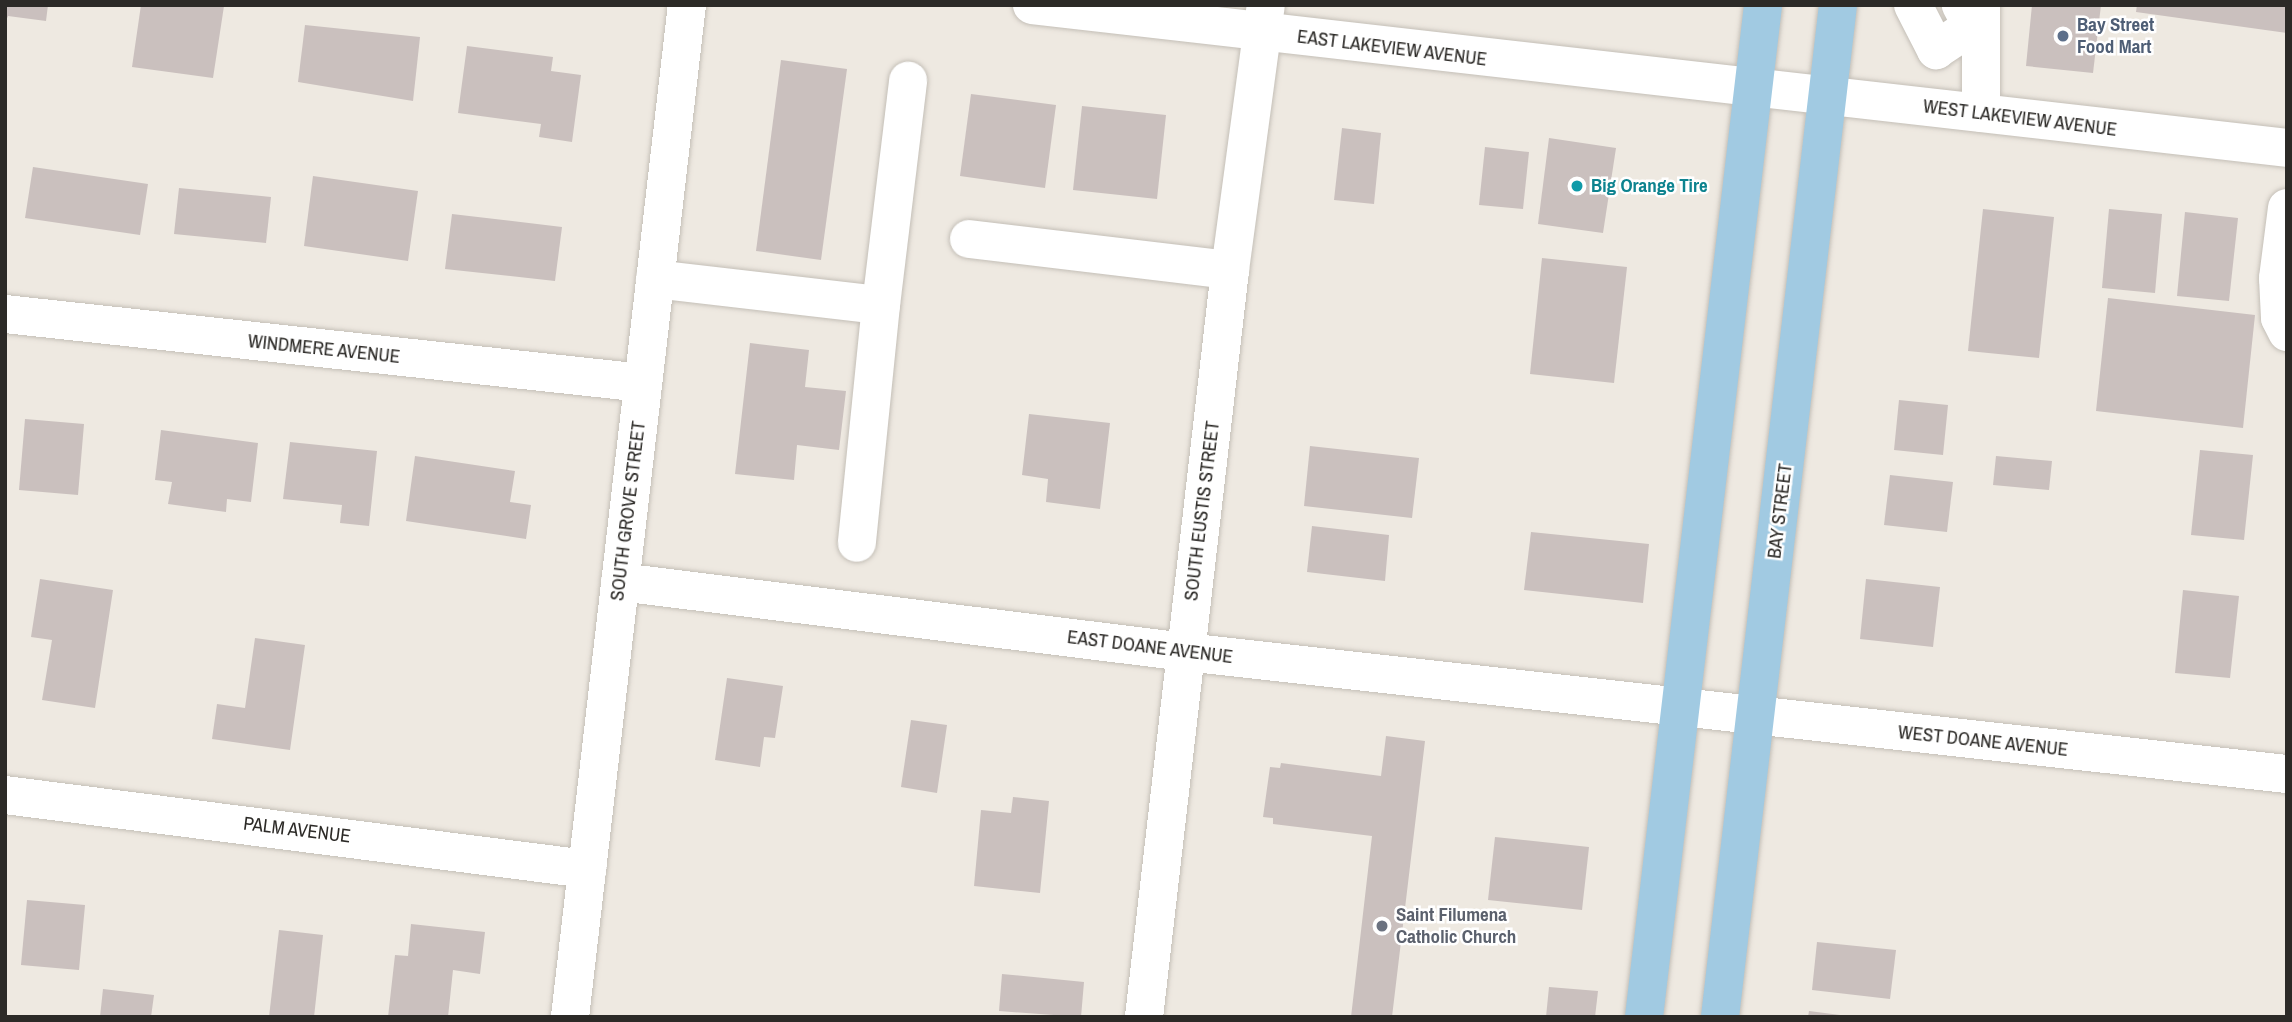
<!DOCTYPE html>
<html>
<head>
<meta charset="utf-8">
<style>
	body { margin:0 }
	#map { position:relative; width:2292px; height:1022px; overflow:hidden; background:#eee9e1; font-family:"Archivo Narrow",sans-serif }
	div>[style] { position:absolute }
	.building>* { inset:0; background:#cac0be }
	.roads { filter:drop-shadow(0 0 2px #c4bfb7) drop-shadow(0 0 2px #c4bfb7) }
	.minor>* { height:38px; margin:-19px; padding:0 19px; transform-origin:19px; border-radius:19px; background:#fff }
	.major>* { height:38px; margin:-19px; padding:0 19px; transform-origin:19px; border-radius:19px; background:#a1cae2 }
	.dots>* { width:19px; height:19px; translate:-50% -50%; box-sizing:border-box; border:4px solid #fff; border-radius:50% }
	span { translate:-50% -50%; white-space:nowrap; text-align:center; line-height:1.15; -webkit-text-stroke:5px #fff; paint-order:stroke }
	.service-label { font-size:19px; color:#4e5e75; font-weight:700 }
	.left { translate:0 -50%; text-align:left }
	.street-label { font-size:19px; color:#2c2a27 }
	.culture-label { font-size:19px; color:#0d838f; font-weight:700 }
	.worship-label { font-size:19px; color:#5b616d; font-weight:700 }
	.frame { position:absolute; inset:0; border:7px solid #2c2a27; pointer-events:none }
</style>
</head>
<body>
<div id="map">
	<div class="building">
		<i style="clip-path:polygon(5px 5px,48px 5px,46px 21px,8px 16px,5px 23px)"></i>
		<i style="clip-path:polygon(141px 5px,224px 6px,213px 78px,132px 67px)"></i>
		<i style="clip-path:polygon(2032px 5px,2101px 5px,2093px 73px,2026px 66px)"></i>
		<i style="clip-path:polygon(2137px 5px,2287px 5px,2287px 33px,2136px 12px)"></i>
		<i style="clip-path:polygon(305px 25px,420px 37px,413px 101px,298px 82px)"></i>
		<i style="clip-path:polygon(467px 46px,553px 57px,551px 71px,581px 75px,572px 142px,539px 137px,541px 124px,458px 113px)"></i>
		<i style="clip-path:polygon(781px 60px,847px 69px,821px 260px,756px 251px)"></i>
		<i style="clip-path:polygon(971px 94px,1056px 105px,1045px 188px,960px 176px)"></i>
		<i style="clip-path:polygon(1082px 106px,1166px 115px,1157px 199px,1073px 190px)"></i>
		<i style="clip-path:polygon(1342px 128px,1381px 133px,1374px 204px,1334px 200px)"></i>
		<i style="clip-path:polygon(1549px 138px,1616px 148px,1603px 233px,1538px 224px)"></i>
		<i style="clip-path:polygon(1485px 147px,1529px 152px,1523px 209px,1479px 205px)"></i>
		<i style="clip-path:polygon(33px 167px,148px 184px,140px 235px,25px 218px)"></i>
		<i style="clip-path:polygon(313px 176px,418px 191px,408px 261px,304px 246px)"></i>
		<i style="clip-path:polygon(179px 188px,271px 197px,266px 243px,174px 234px)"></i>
		<i style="clip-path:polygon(1983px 209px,2054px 217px,2039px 358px,1968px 351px)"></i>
		<i style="clip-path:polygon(2109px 209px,2162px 214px,2155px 293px,2102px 288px)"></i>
		<i style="clip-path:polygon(2185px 212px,2238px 218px,2229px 301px,2177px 296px)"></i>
		<i style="clip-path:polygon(452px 214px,562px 227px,555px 281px,445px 269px)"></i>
		<i style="clip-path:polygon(1542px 258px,1627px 267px,1614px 383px,1530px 374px)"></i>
		<i style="clip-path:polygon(2108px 298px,2255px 315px,2243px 428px,2096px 411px)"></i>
		<i style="clip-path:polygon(750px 343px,809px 350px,805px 387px,846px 391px,839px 450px,797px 445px,794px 480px,735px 474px)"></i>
		<i style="clip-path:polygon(1899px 400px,1948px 405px,1943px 455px,1894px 450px)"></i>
		<i style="clip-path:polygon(1029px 414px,1110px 423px,1100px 509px,1046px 502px,1048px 479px,1022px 475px)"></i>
		<i style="clip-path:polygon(25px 419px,84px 424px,78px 495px,19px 490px)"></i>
		<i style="clip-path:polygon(161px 430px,258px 443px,251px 502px,227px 499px,226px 512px,168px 504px,172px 482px,155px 480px)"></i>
		<i style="clip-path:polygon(290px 442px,377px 451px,369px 526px,340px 523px,342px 505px,283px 499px)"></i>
		<i style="clip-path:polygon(1310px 446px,1419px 458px,1412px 518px,1304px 506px)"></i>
		<i style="clip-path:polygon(2200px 450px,2253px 455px,2244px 540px,2191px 535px)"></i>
		<i style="clip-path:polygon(415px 456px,515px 471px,510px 502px,531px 505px,526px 539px,406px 521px)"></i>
		<i style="clip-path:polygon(1996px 456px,2052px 461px,2049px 490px,1993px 485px)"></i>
		<i style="clip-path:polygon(1890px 475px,1953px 482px,1947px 532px,1884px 525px)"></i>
		<i style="clip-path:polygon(1312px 526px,1389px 535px,1385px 581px,1307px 572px)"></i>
		<i style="clip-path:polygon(1531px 532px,1649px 544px,1643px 603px,1524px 590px)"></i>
		<i style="clip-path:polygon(40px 579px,113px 590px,95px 708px,42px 700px,52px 640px,31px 637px)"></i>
		<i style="clip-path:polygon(1866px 579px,1940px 587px,1933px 647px,1860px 639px)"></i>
		<i style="clip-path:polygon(2183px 590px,2239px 596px,2230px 678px,2175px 673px)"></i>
		<i style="clip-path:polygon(255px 638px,305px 645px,290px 750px,212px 739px,217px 704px,245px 708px)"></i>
		<i style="clip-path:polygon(727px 678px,783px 686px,775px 738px,764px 737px,760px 767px,715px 760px)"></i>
		<i style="clip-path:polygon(911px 720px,947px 725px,937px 793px,901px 787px)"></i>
		<i style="clip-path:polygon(1386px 736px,1425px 741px,1392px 1017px,1351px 1017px,1372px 836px,1273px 824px,1273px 818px,1263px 817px,1270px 767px,1280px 768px,1281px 763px,1381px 776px)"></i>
		<i style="clip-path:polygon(1013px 797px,1049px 801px,1040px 893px,974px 886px,981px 810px,1011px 813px)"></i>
		<i style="clip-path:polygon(1495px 837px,1589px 847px,1582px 910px,1488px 900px)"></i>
		<i style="clip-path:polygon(27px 900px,85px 905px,79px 970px,21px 965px)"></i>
		<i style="clip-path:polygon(411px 924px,485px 932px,480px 974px,453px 970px,448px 1017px,388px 1017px,395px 955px,408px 956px)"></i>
		<i style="clip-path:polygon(279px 930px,323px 935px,314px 1017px,269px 1017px)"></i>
		<i style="clip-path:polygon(1817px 942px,1896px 950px,1890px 999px,1812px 990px)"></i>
		<i style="clip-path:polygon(1002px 974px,1084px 982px,1081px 1017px,999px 1011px)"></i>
		<i style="clip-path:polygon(1549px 987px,1598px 991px,1595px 1017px,1546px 1017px)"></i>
		<i style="clip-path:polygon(103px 989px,154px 995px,151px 1017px,100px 1017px)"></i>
		<i style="clip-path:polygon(1809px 1011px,1840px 1015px,1840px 1017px,1808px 1017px)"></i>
	</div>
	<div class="roads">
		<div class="minor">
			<i style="left:1032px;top:5px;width:1263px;rotate:6.5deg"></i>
			<i style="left:1913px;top:5px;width:51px;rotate:62.9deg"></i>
			<i style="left:1936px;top:50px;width:43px;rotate:-33.7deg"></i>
			<i style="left:1972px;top:26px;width:24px;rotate:-118deg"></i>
			<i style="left:1981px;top:113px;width:108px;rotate:-90deg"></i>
			<i style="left:2287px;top:208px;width:71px;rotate:97.3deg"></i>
			<i style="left:2278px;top:278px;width:40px;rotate:87.1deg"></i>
			<i style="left:2280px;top:318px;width:16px;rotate:63deg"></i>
			<i style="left:969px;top:239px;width:263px;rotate:6.8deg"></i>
			<i style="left:655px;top:279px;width:227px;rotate:6.6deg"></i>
			<i style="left:881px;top:305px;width:239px;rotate:95.8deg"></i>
			<i style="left:881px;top:305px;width:226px;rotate:-83.1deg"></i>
			<i style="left:5px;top:314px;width:642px;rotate:6.17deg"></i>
			<i style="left:620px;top:582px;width:569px;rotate:7.06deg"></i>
			<i style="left:1185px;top:652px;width:1109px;rotate:6.32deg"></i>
			<i style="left:5px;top:795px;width:587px;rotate:7.25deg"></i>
			<i style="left:570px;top:1017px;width:1019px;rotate:-83.41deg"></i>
			<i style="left:1144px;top:1017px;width:752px;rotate:-83.43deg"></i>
			<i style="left:1230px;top:270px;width:267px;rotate:-82.3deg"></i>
		</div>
		<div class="major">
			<i style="left:1644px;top:1017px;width:1019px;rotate:-83.29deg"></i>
			<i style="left:1720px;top:1017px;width:1019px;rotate:-83.35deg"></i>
		</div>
	</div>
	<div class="dots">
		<i style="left:2063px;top:36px;background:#5c6f8a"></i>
		<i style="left:1577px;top:186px;background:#0f9aa8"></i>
		<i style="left:1382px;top:926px;background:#6b7280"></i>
	</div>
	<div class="service-label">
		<span class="left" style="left:2077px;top:36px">Bay Street<br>Food Mart</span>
	</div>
	<div class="street-label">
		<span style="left:1392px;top:48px;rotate:7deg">EAST LAKEVIEW AVENUE</span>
		<span style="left:2020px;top:118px;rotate:7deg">WEST LAKEVIEW AVENUE</span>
		<span style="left:324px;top:349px;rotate:6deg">WINDMERE AVENUE</span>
		<span style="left:628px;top:511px;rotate:-83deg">SOUTH GROVE STREET</span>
		<span style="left:1202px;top:511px;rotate:-83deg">SOUTH EUSTIS STREET</span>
		<span style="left:1780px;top:511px;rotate:-83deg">BAY STREET</span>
		<span style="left:1150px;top:647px;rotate:7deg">EAST DOANE AVENUE</span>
		<span style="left:1983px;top:741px;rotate:6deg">WEST DOANE AVENUE</span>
		<span style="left:297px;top:830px;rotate:7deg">PALM AVENUE</span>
	</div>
	<div class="culture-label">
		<span class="left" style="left:1591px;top:186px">Big Orange Tire</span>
	</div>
	<div class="worship-label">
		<span class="left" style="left:1396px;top:926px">Saint Filumena<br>Catholic Church</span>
	</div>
	<div class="frame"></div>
</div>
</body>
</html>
